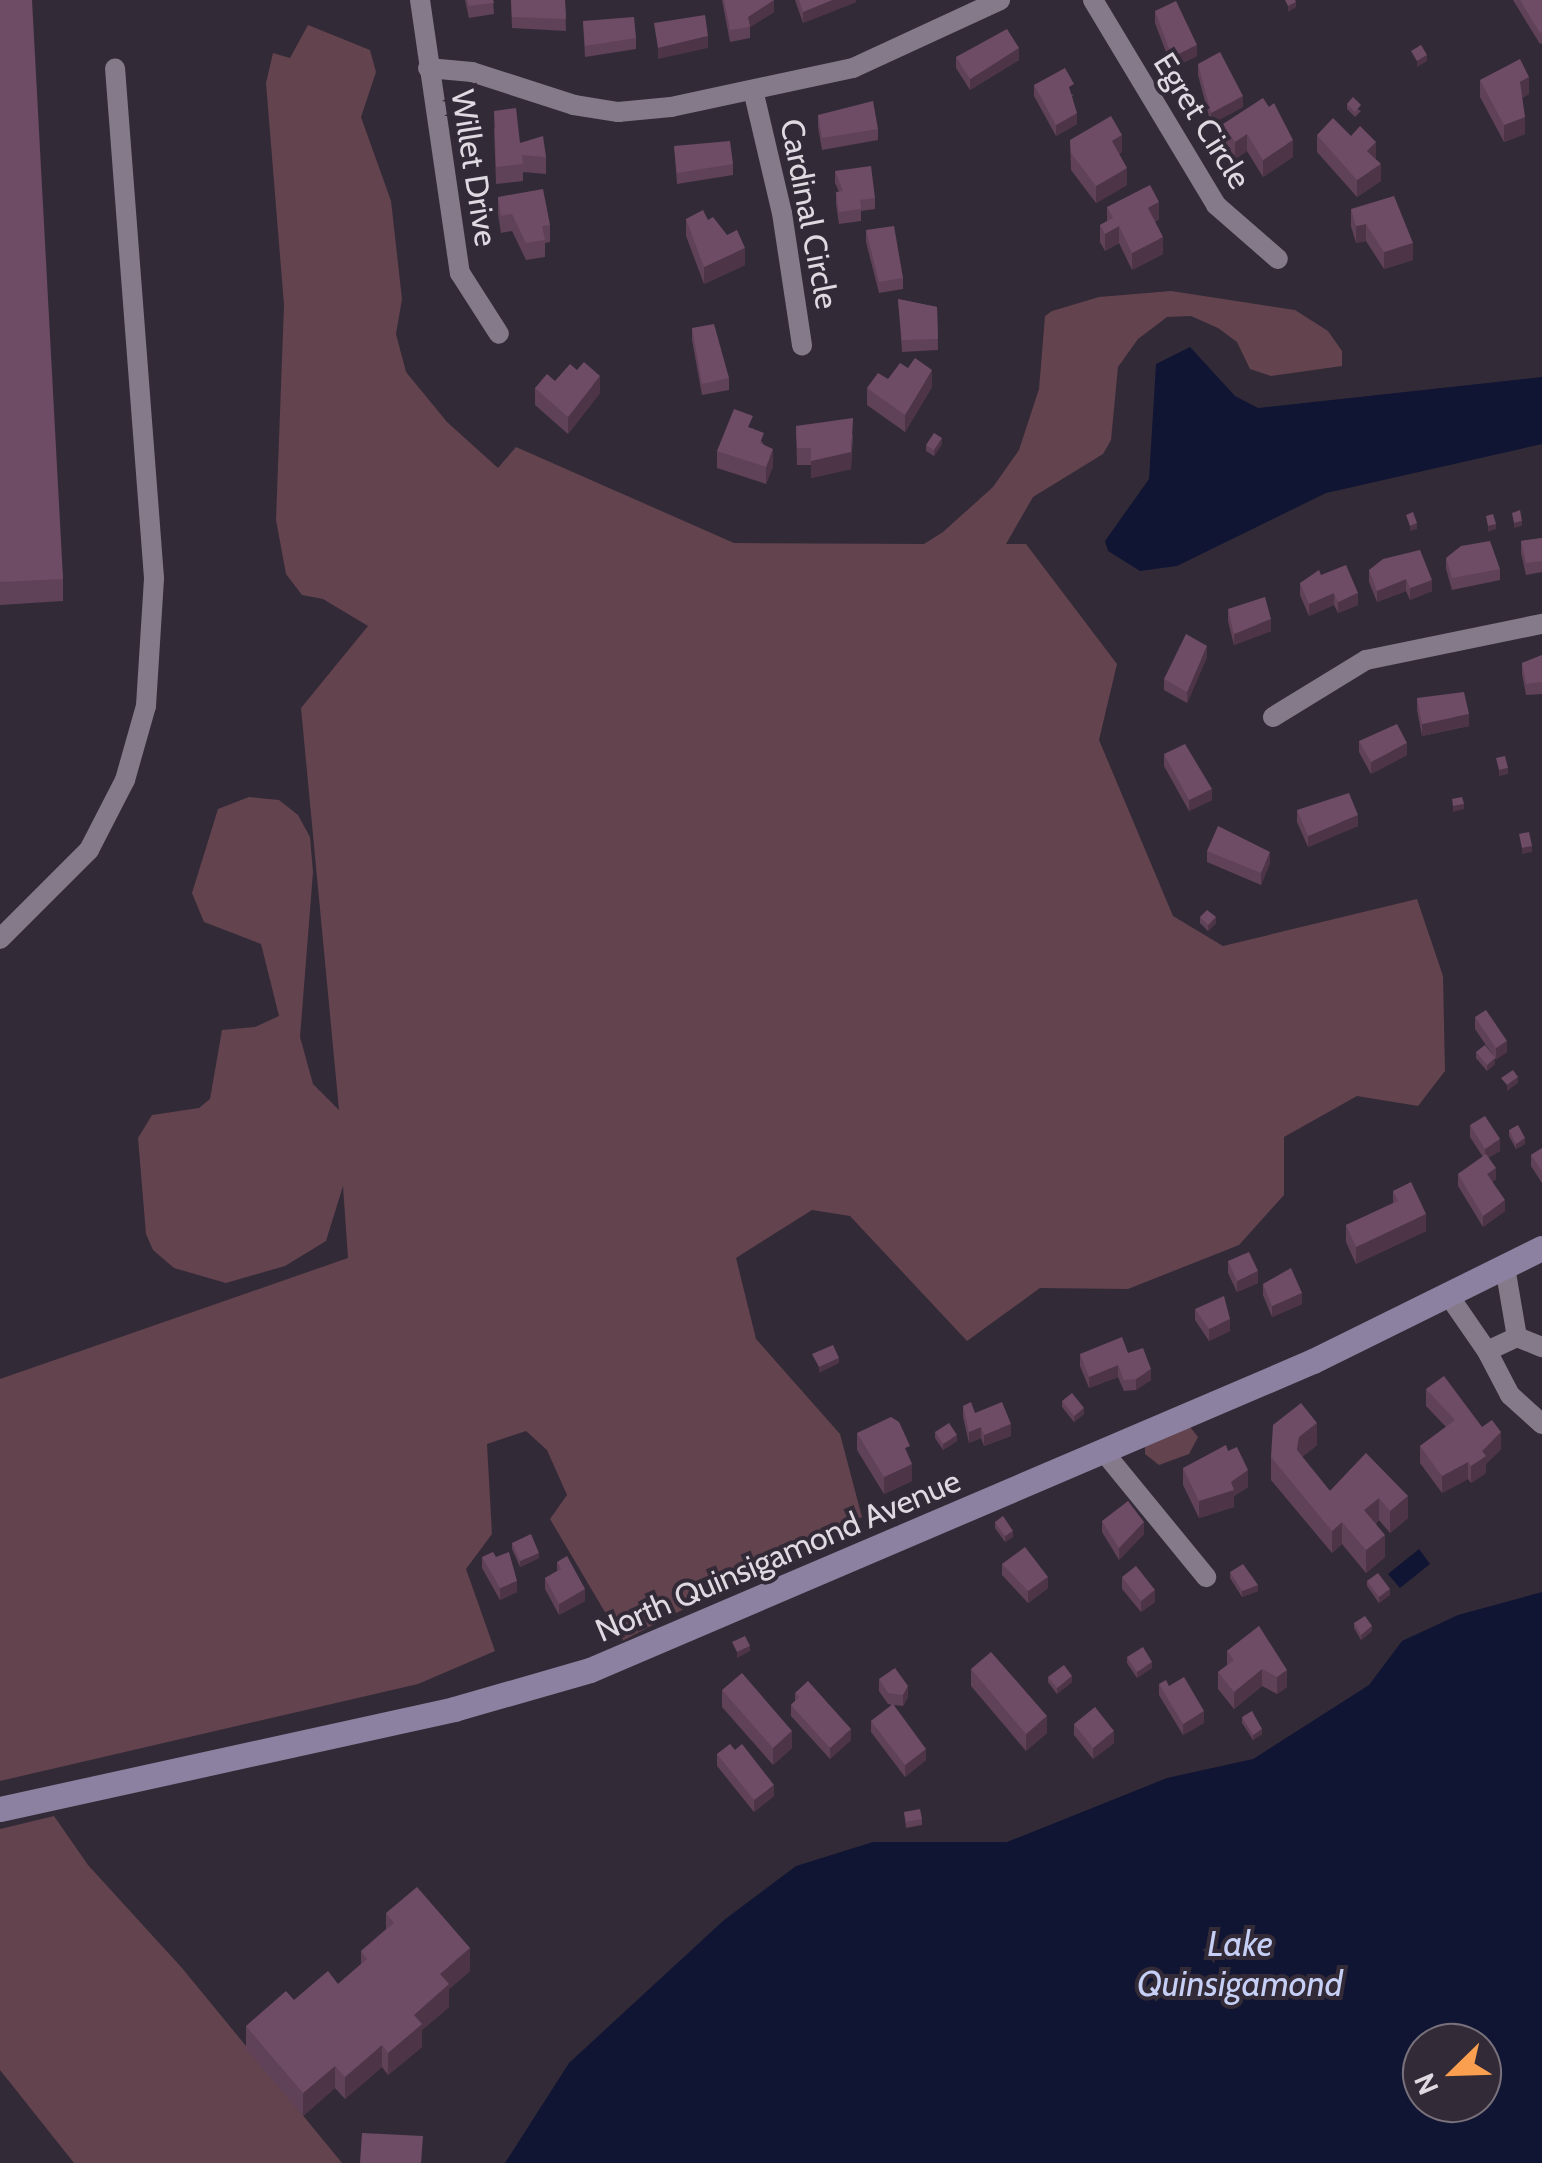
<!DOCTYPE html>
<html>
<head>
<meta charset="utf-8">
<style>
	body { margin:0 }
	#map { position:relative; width:1542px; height:2163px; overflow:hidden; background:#332a37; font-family:Cabin,sans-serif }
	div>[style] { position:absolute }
	.green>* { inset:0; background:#62434e }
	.water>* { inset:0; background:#101533 }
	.minor>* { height:20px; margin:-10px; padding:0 10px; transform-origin:10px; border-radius:10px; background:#847a89 }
	.secondary>* { height:25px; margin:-12.5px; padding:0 12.5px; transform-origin:12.5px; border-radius:12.5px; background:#8d81a1 }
	.wall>* { inset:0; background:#5f4158 }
	.shaded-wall>* { inset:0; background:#4d3547 }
	.building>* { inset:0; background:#6e4c66 }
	span { translate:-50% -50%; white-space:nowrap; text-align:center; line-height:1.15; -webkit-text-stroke:8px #332a37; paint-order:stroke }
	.street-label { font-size:32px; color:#dfd9e1 }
	.water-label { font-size:35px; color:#c6d0f6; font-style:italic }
	.north { position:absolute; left:1402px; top:2023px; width:100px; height:100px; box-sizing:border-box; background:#332a37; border:2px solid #78707b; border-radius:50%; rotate:247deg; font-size:28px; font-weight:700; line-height:40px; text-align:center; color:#dfd9e1 }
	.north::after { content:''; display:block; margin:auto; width:35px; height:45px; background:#fa9f4f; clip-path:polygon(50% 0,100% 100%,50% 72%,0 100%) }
</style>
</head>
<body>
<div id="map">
	<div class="green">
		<i style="clip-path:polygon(308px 25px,370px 50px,376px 72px,361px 117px,391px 201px,402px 299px,396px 334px,406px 372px,447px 422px,498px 468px,516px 447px,734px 543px,924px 544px,943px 532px,993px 487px,1019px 450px,1039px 389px,1045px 316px,1052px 311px,1099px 297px,1171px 291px,1295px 310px,1328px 331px,1342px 351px,1342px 366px,1271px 376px,1250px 369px,1237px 342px,1218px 328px,1191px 316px,1167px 317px,1138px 339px,1118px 367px,1111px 440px,1103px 454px,1033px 497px,1006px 544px,1026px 544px,1117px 664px,1099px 740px,1173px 916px,1223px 946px,1417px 899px,1443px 976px,1445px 1071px,1418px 1106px,1357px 1096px,1284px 1137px,1284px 1195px,1239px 1245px,1128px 1289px,1040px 1288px,967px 1341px,850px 1216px,812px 1210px,736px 1258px,756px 1339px,840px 1434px,862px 1517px,622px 1641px,550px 1519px,567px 1495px,547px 1450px,526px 1431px,487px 1444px,492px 1534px,466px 1569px,495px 1651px,418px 1684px,0 1781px,0 1379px,348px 1258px,343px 1186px,326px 1241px,285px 1266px,226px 1283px,174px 1268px,153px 1250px,146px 1234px,138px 1138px,152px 1115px,199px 1108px,210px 1099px,222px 1030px,255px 1027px,279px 1016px,261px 944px,204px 922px,192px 893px,218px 809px,249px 797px,279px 800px,298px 815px,310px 837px,313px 872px,300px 1037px,313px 1084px,339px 1110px,301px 708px,368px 626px,323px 599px,302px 595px,286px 574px,276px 520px,284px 305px,266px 83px,273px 53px,290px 58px)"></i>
		<i style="clip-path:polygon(1190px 1427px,1198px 1437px,1189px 1454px,1159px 1465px,1145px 1454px,1145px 1447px)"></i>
		<i style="clip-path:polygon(54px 1816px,88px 1865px,182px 1968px,342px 2163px,74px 2163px,0 2070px,0 1829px)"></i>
	</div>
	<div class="water">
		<i style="clip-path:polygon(1190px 347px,1235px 396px,1258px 408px,1542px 377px,1542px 444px,1326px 493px,1177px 566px,1140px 571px,1108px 551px,1105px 541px,1149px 479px,1156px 364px)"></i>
		<i style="clip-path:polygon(1419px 1549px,1430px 1564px,1400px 1588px,1388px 1574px)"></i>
		<i style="clip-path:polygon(evenodd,1542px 1592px,1542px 2163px,505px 2163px,569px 2063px,724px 1920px,796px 1866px,873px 1842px,1007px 1842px,1167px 1778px,1253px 1759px,1369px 1685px,1402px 1641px,1458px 1615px,1542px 1592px,1422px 2043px,1482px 2043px,1482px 2103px,1422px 2103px,1422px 2043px)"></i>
	</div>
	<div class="minor">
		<i style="left:420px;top:0;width:276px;rotate:81.7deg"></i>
		<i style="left:460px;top:273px;width:72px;rotate:57.4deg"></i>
		<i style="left:1093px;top:0;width:239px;rotate:59deg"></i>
		<i style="left:1216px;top:205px;width:82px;rotate:41.1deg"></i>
		<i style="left:428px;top:68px;width:44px;rotate:5.2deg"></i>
		<i style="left:472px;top:72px;width:107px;rotate:17.9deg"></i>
		<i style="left:574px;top:105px;width:45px;rotate:9deg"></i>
		<i style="left:618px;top:112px;width:53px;rotate:-5.4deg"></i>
		<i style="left:671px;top:107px;width:186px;rotate:-12.1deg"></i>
		<i style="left:853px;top:68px;width:162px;rotate:-24.8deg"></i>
		<i style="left:754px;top:94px;width:122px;rotate:76.8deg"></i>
		<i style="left:782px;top:213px;width:134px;rotate:81.4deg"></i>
		<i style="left:1273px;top:717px;width:109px;rotate:-31.5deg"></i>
		<i style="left:1366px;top:660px;width:180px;rotate:-11.6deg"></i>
		<i style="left:0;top:939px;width:126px;rotate:-45deg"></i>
		<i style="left:89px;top:850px;width:79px;rotate:-62.8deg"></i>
		<i style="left:125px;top:780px;width:77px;rotate:-74.2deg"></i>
		<i style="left:146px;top:706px;width:128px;rotate:-86.4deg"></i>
		<i style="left:154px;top:578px;width:511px;rotate:-94.37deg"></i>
		<i style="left:1505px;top:1267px;width:71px;rotate:80.3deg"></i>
		<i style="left:1517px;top:1337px;width:27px;rotate:22deg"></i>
		<i style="left:1449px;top:1296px;width:67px;rotate:55.4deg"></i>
		<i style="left:1517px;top:1337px;width:33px;rotate:155deg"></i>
		<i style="left:1487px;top:1351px;width:50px;rotate:62.4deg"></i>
		<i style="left:1510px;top:1395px;width:43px;rotate:42.2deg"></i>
		<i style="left:1103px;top:1451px;width:163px;rotate:50.7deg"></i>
	</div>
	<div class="secondary">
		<i style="left:0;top:1809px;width:465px;rotate:-12.4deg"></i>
		<i style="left:454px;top:1709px;width:141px;rotate:-16deg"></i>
		<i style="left:590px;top:1670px;width:786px;rotate:-23.14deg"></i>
		<i style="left:1313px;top:1361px;width:255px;rotate:-26.3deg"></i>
	</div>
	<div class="wall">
		<i style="clip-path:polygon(0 0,63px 579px,63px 601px,0 605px)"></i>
		<i style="clip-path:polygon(465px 0,493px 0,494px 14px,469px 18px)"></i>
		<i style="clip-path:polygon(511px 0,565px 0,566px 31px,512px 28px)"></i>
		<i style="clip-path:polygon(722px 0,774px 0,774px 12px,750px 27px,750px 38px,730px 42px)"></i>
		<i style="clip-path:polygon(795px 0,856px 0,856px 2px,803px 23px)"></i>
		<i style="clip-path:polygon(1513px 0,1542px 0,1542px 43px,1540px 44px)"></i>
		<i style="clip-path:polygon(1155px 11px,1197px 56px,1172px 68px,1155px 23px)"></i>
		<i style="clip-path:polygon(583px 21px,636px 38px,636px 49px,585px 57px)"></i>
		<i style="clip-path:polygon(956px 57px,1019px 60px,970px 90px,956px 68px)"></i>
		<i style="clip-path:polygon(1198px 64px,1243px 107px,1211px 124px,1198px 75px)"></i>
		<i style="clip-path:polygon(1480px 80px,1529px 94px,1522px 98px,1525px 134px,1504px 142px,1480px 97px)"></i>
		<i style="clip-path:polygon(1034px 85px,1074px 95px,1072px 96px,1077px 124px,1056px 136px,1034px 96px)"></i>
		<i style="clip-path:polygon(1347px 104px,1361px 111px,1355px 117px,1347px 109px)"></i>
		<i style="clip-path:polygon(1269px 107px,1293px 157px,1263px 177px,1247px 151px,1235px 159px,1223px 141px,1223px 124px)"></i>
		<i style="clip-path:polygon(818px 115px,878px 129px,878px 140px,822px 150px,818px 127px)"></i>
		<i style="clip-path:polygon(494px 128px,546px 157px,546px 174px,523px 172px,523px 181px,496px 184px)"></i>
		<i style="clip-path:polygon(1317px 135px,1381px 181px,1357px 197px,1317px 152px)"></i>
		<i style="clip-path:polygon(1070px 140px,1122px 152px,1119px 154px,1127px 185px,1096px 203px,1071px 170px)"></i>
		<i style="clip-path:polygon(674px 146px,733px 164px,733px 175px,677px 184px)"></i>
		<i style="clip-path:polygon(835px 171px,875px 198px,875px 209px,861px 211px,861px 221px,839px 224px,836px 204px,836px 192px,839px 192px,835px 183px)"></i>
		<i style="clip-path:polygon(498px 197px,550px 225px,550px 242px,545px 243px,545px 257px,526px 260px,512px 231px,501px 233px,498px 214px)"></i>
		<i style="clip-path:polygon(1107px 207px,1159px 219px,1155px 222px,1163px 254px,1132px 270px,1119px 243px,1105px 251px,1100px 242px,1100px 225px,1107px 221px)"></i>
		<i style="clip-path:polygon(1351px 209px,1413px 260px,1384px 269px,1366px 241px,1356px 243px,1351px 226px)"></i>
		<i style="clip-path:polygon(686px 219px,708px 220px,745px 265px,704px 284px,686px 236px)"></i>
		<i style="clip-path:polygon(866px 230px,903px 278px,903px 289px,879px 293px,866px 242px)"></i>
		<i style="clip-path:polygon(898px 299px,937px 307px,938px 350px,902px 352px)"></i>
		<i style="clip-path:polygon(692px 328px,729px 378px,729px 390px,702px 395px,692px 340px)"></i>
		<i style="clip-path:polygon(908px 368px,932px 387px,905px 432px,867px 405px,867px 388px,888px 379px)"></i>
		<i style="clip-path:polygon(577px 370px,600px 393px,568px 434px,535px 405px,535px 388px,555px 381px)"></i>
		<i style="clip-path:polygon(796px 426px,853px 435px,851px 469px,811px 478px,811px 465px,797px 465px)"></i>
		<i style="clip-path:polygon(753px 428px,764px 445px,773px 466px,766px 484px,717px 468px,717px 451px)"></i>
		<i style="clip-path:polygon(942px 444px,934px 456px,926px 451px,926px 445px)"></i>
		<i style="clip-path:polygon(1542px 538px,1542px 572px,1526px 575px,1521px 553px,1521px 541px)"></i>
		<i style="clip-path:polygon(1420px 550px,1432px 591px,1410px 600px,1406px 591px,1377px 602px,1369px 582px,1369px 570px)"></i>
		<i style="clip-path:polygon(1446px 558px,1500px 569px,1500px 580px,1452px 590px,1446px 569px)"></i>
		<i style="clip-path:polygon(1321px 575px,1358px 605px,1338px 613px,1334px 605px,1309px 616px,1300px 595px,1300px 583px)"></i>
		<i style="clip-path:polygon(1228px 609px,1271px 631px,1234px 645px,1228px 621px)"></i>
		<i style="clip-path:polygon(1542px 655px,1542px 694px,1526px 695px,1522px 674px,1522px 663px)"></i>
		<i style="clip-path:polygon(1207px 657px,1187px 703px,1164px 690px,1164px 679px)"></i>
		<i style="clip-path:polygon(1417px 698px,1469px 726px,1422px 736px,1417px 710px)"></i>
		<i style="clip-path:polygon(1359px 741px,1407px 755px,1371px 774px,1359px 752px)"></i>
		<i style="clip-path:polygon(1164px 754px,1212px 800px,1189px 811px,1164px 766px)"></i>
		<i style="clip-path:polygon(1297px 810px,1358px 826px,1308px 847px,1297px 822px)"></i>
		<i style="clip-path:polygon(1207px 851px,1270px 863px,1261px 885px,1207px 862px)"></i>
		<i style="clip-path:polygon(1200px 917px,1216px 923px,1208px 931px,1200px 923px)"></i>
		<i style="clip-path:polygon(1475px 1017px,1507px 1052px,1495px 1059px,1495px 1064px,1487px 1071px,1476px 1058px,1476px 1052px,1492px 1054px,1475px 1029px)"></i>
		<i style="clip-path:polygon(1470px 1125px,1500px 1151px,1488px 1158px,1496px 1179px,1492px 1182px,1505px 1211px,1483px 1227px,1458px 1186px,1458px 1174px,1483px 1157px,1470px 1137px)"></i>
		<i style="clip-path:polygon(1509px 1130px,1525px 1144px,1516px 1149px,1509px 1136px)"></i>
		<i style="clip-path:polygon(1542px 1148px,1542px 1183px,1531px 1166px,1531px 1155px)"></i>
		<i style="clip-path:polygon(1393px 1191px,1426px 1231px,1356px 1264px,1346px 1242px,1346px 1225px,1393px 1203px)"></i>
		<i style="clip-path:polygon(1228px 1261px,1258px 1283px,1237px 1292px,1228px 1273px)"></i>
		<i style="clip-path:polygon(1263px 1284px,1302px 1304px,1272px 1317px,1263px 1295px)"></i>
		<i style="clip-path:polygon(1195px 1309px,1230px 1331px,1209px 1341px,1195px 1320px)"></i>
		<i style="clip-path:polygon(1128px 1353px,1151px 1380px,1136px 1390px,1124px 1391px,1118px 1377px,1089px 1388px,1080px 1366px,1080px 1354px)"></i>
		<i style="clip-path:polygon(1426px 1389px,1482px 1427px,1501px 1449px,1486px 1464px,1486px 1473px,1471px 1483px,1468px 1479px,1442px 1493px,1420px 1463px,1420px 1446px,1446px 1427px,1426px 1406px)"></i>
		<i style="clip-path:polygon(1062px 1401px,1084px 1414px,1074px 1422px,1062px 1407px)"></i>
		<i style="clip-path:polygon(963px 1406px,975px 1413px,1011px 1436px,984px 1446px,981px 1438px,969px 1443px,963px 1417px)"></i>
		<i style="clip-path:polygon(935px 1432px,957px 1441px,943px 1450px,935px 1438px)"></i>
		<i style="clip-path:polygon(857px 1433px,910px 1460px,912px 1481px,884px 1494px,857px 1450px)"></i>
		<i style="clip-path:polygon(1317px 1445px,1302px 1457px,1330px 1491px,1366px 1453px,1408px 1518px,1390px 1533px,1379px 1520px,1376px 1523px,1385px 1557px,1366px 1573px,1342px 1544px,1332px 1553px,1271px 1480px,1271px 1457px)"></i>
		<i style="clip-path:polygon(1183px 1468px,1248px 1487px,1234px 1496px,1234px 1507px,1199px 1518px,1183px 1485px)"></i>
		<i style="clip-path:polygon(1102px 1521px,1144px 1534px,1119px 1560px,1102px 1532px)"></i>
		<i style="clip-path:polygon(995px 1522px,1013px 1537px,1005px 1542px,995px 1528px)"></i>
		<i style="clip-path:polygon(512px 1543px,539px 1558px,520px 1567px,512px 1549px)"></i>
		<i style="clip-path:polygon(482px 1557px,517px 1592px,500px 1600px,482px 1568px)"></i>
		<i style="clip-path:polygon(557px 1562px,585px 1601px,559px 1615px,545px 1589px,545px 1578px,557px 1571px)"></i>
		<i style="clip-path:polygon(1002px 1564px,1048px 1588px,1028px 1603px,1002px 1575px)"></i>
		<i style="clip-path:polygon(1230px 1572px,1258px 1591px,1242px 1597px,1230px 1578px)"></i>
		<i style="clip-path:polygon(1122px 1577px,1155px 1602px,1141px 1612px,1122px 1589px)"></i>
		<i style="clip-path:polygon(1367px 1581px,1390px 1595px,1379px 1603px,1367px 1586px)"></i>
		<i style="clip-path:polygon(1354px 1623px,1372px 1631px,1361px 1640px,1354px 1628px)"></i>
		<i style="clip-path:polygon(1259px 1626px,1287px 1687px,1277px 1694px,1262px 1686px,1234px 1709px,1218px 1689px,1218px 1672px,1227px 1665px,1227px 1651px)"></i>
		<i style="clip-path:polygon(1127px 1657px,1152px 1668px,1137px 1678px,1127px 1663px)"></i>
		<i style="clip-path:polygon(971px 1669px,1047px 1733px,1026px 1751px,971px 1686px)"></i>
		<i style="clip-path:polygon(1048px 1677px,1072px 1682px,1057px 1694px,1048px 1682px)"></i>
		<i style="clip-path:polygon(879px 1679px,908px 1697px,903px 1706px,893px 1705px,926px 1760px,905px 1777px,871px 1732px,871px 1721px,892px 1705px,888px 1704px,879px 1691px)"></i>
		<i style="clip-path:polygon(1159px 1684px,1169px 1686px,1204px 1723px,1183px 1735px,1159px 1695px)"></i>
		<i style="clip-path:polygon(722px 1690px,792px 1748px,773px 1765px,722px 1707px)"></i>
		<i style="clip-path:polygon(795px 1693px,851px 1740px,830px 1759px,791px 1716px,791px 1705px,795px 1701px)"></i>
		<i style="clip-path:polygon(1242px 1717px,1262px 1734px,1253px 1740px,1242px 1723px)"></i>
		<i style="clip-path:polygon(1074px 1724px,1114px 1743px,1093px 1759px,1074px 1735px)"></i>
		<i style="clip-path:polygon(735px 1750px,774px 1796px,754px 1812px,717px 1766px,717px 1754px)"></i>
		<i style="clip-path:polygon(904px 1812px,922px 1819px,922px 1825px,906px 1828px)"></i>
		<i style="clip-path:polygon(386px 1913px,470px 1971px,449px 1989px,449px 2007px,422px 2030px,422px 2047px,388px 2075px,382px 2067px,345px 2099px,335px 2088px,303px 2116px,246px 2049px,246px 2026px,294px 2000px,338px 1984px,361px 1964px,361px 1951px,386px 1929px)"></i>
	</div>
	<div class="shaded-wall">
		<i style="clip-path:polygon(774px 0,774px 12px,748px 28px,748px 17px)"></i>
		<i style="clip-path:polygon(832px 0,856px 0,856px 2px,803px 23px,803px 12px)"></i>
		<i style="clip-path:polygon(1296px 2px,1296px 7px,1288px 12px,1288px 6px)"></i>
		<i style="clip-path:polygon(708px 36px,708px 48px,658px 59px,658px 48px)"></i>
		<i style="clip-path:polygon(1197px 45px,1197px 56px,1172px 68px,1172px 57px)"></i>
		<i style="clip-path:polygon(1019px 48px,1019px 60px,970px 90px,970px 79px)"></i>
		<i style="clip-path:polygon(1427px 55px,1427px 61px,1417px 67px,1417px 61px)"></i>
		<i style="clip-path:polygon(1529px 77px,1529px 94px,1520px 99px,1520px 82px)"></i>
		<i style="clip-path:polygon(1243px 96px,1243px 107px,1211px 124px,1211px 113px)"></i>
		<i style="clip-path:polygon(1077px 113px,1077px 124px,1056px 136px,1056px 125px)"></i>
		<i style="clip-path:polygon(1525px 117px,1525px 134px,1504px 142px,1504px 125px)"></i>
		<i style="clip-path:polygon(1247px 134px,1247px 151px,1235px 159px,1235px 142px)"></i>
		<i style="clip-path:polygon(1122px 135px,1122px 152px,1112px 158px,1112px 141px)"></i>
		<i style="clip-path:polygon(1293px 140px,1293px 157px,1263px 177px,1263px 160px)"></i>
		<i style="clip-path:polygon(1376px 142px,1376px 159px,1367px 151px)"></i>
		<i style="clip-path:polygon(1381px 164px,1381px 181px,1357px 197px,1357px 180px)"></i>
		<i style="clip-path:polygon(1127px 168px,1127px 185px,1096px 203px,1096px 186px)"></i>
		<i style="clip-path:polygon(1159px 202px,1159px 219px,1148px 225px,1148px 208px)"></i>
		<i style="clip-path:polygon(1366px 224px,1366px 241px,1356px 243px,1356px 226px)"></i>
		<i style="clip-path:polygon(1119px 226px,1119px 243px,1105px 251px,1105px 234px)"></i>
		<i style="clip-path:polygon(1163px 237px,1163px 254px,1132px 270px,1132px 253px)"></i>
		<i style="clip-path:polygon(1413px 243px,1413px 260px,1384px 269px,1384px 252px)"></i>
		<i style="clip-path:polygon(745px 248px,745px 265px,704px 284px,704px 267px)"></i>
		<i style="clip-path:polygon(932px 370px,932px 387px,905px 432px,905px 415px)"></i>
		<i style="clip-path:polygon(600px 376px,600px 393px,568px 434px,568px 417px)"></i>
		<i style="clip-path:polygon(853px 418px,851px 469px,811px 478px,811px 461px)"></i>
		<i style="clip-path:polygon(942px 438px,942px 444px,934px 456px,934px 450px)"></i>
		<i style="clip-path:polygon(773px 449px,773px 466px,766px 484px,766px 467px)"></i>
		<i style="clip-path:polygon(1522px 521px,1522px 526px,1514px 528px,1514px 523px)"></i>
		<i style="clip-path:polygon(1417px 523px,1417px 529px,1410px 531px,1410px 526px)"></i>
		<i style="clip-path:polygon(1496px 524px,1496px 529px,1488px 532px,1488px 526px)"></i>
		<i style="clip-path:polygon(1406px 579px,1406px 591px,1377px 602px,1377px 591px)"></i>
		<i style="clip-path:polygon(1432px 580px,1432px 591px,1410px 600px,1410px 588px)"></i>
		<i style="clip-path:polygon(1334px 593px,1334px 605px,1309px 616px,1309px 604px)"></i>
		<i style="clip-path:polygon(1358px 593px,1358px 605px,1338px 613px,1338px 602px)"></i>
		<i style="clip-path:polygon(1271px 619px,1271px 631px,1234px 645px,1234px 634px)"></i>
		<i style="clip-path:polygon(1207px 646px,1207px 657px,1187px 703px,1187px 692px)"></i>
		<i style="clip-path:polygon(1469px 714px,1469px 726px,1422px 736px,1422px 724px)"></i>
		<i style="clip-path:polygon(1407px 743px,1407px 755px,1371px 774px,1371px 762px)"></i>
		<i style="clip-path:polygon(1508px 768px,1508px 774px,1499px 776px,1499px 770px)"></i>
		<i style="clip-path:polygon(1212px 789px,1212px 800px,1189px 811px,1189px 800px)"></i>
		<i style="clip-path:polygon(1464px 804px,1464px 809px,1453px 812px,1453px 806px)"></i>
		<i style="clip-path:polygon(1358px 815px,1358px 826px,1308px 847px,1308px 836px)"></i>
		<i style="clip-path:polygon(1532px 846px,1532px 852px,1522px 854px,1522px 848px)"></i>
		<i style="clip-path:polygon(1270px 852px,1270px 863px,1261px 885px,1261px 873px)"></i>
		<i style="clip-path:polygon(1216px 917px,1216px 923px,1208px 931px,1208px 925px)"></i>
		<i style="clip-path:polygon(1507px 1041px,1507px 1052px,1496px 1060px,1496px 1048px)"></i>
		<i style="clip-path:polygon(1495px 1058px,1495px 1064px,1487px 1071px,1487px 1065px)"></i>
		<i style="clip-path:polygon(1518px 1077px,1518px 1083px,1507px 1091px,1507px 1085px)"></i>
		<i style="clip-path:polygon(1525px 1138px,1525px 1144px,1516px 1149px,1516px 1144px)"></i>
		<i style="clip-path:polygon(1500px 1139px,1500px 1151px,1485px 1160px,1485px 1149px)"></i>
		<i style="clip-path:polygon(1496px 1168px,1496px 1179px,1487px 1186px,1487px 1174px)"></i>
		<i style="clip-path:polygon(1505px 1200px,1505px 1211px,1483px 1227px,1483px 1216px)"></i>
		<i style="clip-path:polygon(1426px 1214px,1426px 1231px,1356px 1264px,1356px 1247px)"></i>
		<i style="clip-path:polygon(1258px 1271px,1258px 1283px,1237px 1292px,1237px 1281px)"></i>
		<i style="clip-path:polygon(1302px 1293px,1302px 1304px,1272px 1317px,1272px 1306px)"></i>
		<i style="clip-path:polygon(1230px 1319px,1230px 1331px,1209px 1341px,1209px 1329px)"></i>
		<i style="clip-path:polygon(839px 1358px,839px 1363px,819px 1373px,819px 1367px)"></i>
		<i style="clip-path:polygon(1118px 1365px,1118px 1377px,1089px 1388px,1089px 1377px)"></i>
		<i style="clip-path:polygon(1151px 1369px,1151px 1380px,1136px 1390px,1136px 1379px)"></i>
		<i style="clip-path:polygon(1084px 1408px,1084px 1414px,1074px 1422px,1074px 1416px)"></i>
		<i style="clip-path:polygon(1317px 1423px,1317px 1445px,1299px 1459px,1297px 1450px,1299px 1437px)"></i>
		<i style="clip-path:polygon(1011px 1424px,1011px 1436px,984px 1446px,984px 1435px)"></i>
		<i style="clip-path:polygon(981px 1427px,981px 1438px,969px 1443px,969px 1432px)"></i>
		<i style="clip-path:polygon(1501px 1432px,1501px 1449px,1486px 1464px,1486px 1473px,1471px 1483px,1471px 1466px,1482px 1451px)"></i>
		<i style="clip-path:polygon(957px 1435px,957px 1441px,943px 1450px,943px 1444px)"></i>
		<i style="clip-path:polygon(1468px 1462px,1468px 1479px,1442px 1493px,1442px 1476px)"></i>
		<i style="clip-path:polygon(912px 1464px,912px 1481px,884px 1494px,884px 1477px)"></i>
		<i style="clip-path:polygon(1248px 1470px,1248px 1487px,1234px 1496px,1234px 1507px,1199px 1518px,1199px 1501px)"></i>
		<i style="clip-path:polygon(1408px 1496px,1408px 1518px,1390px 1533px,1390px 1511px)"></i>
		<i style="clip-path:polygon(1379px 1498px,1379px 1520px,1364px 1532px,1364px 1510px)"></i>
		<i style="clip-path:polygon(1144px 1522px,1144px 1534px,1119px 1560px,1119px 1548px)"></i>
		<i style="clip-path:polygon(1342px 1522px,1342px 1544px,1332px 1553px,1332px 1531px)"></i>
		<i style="clip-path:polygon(1013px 1531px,1013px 1537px,1005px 1542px,1005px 1536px)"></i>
		<i style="clip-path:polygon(1385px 1535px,1385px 1557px,1366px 1573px,1366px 1550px)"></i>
		<i style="clip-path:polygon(539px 1553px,539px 1558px,520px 1567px,520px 1561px)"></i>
		<i style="clip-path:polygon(1048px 1577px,1048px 1588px,1028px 1603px,1028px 1591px)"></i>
		<i style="clip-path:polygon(517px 1581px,517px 1592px,500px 1600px,500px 1588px)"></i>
		<i style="clip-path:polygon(1258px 1585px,1258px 1591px,1242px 1597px,1242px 1591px)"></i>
		<i style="clip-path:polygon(585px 1589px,585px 1601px,559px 1615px,559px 1604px)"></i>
		<i style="clip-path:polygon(1390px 1589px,1390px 1595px,1379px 1603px,1379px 1597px)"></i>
		<i style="clip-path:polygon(1155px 1590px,1155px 1602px,1141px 1612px,1141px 1601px)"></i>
		<i style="clip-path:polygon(1372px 1626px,1372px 1631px,1361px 1640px,1361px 1635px)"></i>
		<i style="clip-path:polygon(750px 1646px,750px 1651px,737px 1658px,737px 1652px)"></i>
		<i style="clip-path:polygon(1152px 1662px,1152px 1668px,1137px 1678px,1137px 1672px)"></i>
		<i style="clip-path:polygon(1262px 1669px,1262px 1686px,1234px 1709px,1234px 1692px)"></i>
		<i style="clip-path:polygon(1287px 1670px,1287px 1687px,1277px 1694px,1277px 1677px)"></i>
		<i style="clip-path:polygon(1072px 1676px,1072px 1682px,1057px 1694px,1057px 1688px)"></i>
		<i style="clip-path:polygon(908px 1686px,908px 1697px,903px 1706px,903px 1695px)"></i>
		<i style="clip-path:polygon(1204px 1711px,1204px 1723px,1183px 1735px,1183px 1724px)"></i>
		<i style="clip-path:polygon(1047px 1716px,1047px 1733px,1026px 1751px,1026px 1734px)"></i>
		<i style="clip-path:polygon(851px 1729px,851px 1740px,830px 1759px,830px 1748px)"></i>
		<i style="clip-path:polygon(1262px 1729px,1262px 1734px,1253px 1740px,1253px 1735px)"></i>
		<i style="clip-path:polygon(792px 1731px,792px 1748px,773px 1765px,773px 1748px)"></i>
		<i style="clip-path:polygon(1114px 1731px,1114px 1743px,1093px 1759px,1093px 1748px)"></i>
		<i style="clip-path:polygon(926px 1749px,926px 1760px,905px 1777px,905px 1765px)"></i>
		<i style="clip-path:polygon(774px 1785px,774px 1796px,754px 1812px,754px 1800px)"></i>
		<i style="clip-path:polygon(470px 1948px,470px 1971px,449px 1989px,449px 2007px,422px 2030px,422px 2047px,388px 2075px,388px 2053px,440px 1974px)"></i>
		<i style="clip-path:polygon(382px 2045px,382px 2067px,345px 2099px,345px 2077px)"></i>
		<i style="clip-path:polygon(335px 2066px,335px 2088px,303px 2116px,303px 2093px)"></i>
	</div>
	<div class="building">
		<i style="clip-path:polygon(0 0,32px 0,63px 579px,0 582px)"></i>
		<i style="clip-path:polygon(467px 0,493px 0,494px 3px,469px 6px)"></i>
		<i style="clip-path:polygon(511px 0,565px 0,566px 19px,512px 17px)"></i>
		<i style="clip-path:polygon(724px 0,774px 0,748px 17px,750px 27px,730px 30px)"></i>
		<i style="clip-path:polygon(799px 0,832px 0,803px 12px)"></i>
		<i style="clip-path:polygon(1285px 0,1295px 0,1296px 2px,1288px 6px)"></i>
		<i style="clip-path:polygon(1520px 0,1542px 0,1542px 32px,1540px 33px)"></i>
		<i style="clip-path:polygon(1176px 1px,1197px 45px,1172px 57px,1155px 11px)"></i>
		<i style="clip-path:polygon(705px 15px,708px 36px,658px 48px,654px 23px)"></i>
		<i style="clip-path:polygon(634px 17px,636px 38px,585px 46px,583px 21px)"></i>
		<i style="clip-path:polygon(1007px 29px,1019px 48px,970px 79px,956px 57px)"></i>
		<i style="clip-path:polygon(1421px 45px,1427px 55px,1417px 61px,1411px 51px)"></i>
		<i style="clip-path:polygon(1220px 52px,1243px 96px,1211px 113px,1198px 64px)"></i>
		<i style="clip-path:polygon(1520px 59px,1529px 77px,1520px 82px,1525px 117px,1504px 125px,1480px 80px)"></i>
		<i style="clip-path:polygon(1065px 68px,1074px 84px,1069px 87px,1077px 113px,1056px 125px,1034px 85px)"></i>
		<i style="clip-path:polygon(1353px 97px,1361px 105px,1355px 112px,1347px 104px)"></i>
		<i style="clip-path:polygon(1263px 98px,1269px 107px,1274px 103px,1293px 140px,1263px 160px,1247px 134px,1235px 142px,1223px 124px)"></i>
		<i style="clip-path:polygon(873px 101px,878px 129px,822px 138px,818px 115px)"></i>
		<i style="clip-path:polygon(516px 108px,520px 143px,543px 136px,546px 157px,522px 155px,523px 164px,496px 167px,494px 111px)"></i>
		<i style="clip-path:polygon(1111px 116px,1122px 135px,1112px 141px,1127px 168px,1096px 186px,1071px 153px,1070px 140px)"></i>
		<i style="clip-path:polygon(1333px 118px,1351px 136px,1360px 126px,1376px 142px,1367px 151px,1381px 164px,1357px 180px,1317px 135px)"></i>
		<i style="clip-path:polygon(730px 141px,733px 164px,677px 173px,674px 146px)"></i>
		<i style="clip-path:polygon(871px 166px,875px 198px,860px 200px,861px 209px,839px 212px,836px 192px,843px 191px,835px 171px)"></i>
		<i style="clip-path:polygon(1150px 185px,1159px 202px,1148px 208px,1163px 237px,1132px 253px,1119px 226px,1105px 234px,1100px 225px,1113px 218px,1107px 207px)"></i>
		<i style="clip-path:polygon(543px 189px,550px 225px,542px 226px,545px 240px,526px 243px,512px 214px,501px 216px,498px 197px)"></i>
		<i style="clip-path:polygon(1394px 196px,1413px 243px,1384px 252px,1366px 224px,1356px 226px,1351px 209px)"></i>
		<i style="clip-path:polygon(703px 210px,708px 220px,713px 217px,727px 235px,737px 230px,745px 248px,704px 267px,686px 219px)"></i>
		<i style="clip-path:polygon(894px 226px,903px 278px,879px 282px,866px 230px)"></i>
		<i style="clip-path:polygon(898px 299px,937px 307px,938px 339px,902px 340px)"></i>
		<i style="clip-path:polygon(714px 324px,729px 378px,702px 384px,692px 328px)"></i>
		<i style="clip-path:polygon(915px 358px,932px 370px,905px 415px,867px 388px,878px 373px,888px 379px,900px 363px,908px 368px)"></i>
		<i style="clip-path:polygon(584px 362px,600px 376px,568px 417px,535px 388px,547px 374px,555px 381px,570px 364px,577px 370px)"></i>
		<i style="clip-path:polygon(734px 409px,753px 416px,748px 427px,764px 433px,760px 443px,773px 449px,766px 467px,717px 451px)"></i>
		<i style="clip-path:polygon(853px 418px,851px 452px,811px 461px,811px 448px,797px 448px,796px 426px)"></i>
		<i style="clip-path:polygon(934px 433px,942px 438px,934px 450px,926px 445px)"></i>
		<i style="clip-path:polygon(1520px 510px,1522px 521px,1514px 523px,1512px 513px)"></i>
		<i style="clip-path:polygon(1413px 512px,1417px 523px,1410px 526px,1406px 515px)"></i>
		<i style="clip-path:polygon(1493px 514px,1496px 524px,1488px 526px,1486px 516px)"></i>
		<i style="clip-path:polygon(1542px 538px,1542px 561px,1526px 563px,1521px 541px)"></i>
		<i style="clip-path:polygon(1490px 541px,1500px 569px,1452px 578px,1446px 558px,1461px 546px)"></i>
		<i style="clip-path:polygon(1420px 550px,1432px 580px,1410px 588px,1406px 579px,1377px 591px,1369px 570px,1383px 559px)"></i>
		<i style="clip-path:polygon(1346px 565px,1358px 593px,1338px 602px,1334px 593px,1309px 604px,1300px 583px,1319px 570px,1321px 575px)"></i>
		<i style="clip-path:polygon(1265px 597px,1271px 619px,1234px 634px,1228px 609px)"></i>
		<i style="clip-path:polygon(1186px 634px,1207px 646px,1187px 692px,1164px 679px)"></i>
		<i style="clip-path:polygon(1542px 655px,1542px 682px,1526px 684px,1522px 663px)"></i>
		<i style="clip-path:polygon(1464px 692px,1469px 714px,1422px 724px,1417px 698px)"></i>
		<i style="clip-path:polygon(1397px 724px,1407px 743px,1371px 762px,1359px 741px)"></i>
		<i style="clip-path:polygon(1185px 744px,1212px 789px,1189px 800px,1164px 754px)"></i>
		<i style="clip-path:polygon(1505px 756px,1508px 768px,1499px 770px,1496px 758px)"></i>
		<i style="clip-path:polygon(1349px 793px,1358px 815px,1308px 836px,1297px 810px)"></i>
		<i style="clip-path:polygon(1462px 797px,1464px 804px,1453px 806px,1452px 799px)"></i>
		<i style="clip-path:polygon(1218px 826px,1270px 852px,1261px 873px,1207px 851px)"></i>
		<i style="clip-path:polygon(1529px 832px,1532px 846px,1522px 848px,1519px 834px)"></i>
		<i style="clip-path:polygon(1207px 910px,1216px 917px,1208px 925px,1200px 917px)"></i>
		<i style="clip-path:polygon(1486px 1010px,1507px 1041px,1496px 1048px,1475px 1017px)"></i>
		<i style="clip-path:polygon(1485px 1045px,1495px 1058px,1487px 1065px,1476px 1052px)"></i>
		<i style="clip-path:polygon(1513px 1070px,1518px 1077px,1507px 1085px,1501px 1078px)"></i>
		<i style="clip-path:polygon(1485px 1116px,1500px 1139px,1485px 1149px,1470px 1125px)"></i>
		<i style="clip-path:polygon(1518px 1125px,1525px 1138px,1516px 1144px,1509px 1130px)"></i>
		<i style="clip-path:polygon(1542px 1148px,1542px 1171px,1531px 1155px)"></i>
		<i style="clip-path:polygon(1486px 1154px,1496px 1168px,1487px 1174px,1505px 1200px,1483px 1216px,1458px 1174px)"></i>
		<i style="clip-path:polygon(1411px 1182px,1426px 1214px,1356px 1247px,1346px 1225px,1398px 1201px,1393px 1191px)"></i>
		<i style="clip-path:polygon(1249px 1252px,1258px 1271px,1237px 1281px,1228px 1261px)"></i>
		<i style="clip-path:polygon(1291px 1268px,1302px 1293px,1272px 1306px,1263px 1284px)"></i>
		<i style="clip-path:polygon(1224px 1296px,1230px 1319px,1209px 1329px,1195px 1309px)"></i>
		<i style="clip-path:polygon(1122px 1337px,1128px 1353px,1143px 1348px,1151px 1369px,1136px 1379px,1124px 1380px,1118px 1365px,1089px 1377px,1080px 1354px)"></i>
		<i style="clip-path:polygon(833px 1345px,839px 1358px,819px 1367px,812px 1354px)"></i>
		<i style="clip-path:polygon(1444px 1376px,1482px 1427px,1492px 1420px,1501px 1432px,1482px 1451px,1486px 1456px,1471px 1466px,1468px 1462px,1442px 1476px,1420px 1446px,1455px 1420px,1426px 1389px)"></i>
		<i style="clip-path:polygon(1072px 1393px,1084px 1408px,1074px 1416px,1062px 1401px)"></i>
		<i style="clip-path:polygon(971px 1402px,975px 1413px,1002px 1402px,1011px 1424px,984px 1435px,981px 1427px,969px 1432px,963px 1406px)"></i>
		<i style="clip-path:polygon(1301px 1403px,1317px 1423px,1299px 1437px,1297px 1450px,1330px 1491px,1366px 1453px,1408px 1496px,1390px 1511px,1379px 1498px,1364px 1510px,1385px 1535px,1366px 1550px,1342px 1522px,1332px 1531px,1271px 1457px,1273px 1425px)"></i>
		<i style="clip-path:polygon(891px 1417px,899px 1422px,910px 1446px,905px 1448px,912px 1464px,884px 1477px,857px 1433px)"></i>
		<i style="clip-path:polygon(949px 1423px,957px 1435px,943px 1444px,935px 1432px)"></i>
		<i style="clip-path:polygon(1226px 1445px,1228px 1451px,1237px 1447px,1248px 1470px,1231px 1482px,1234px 1490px,1199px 1501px,1183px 1468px)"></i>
		<i style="clip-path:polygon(1128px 1501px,1144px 1522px,1119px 1548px,1102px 1521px)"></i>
		<i style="clip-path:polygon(1003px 1516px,1013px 1531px,1005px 1536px,995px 1522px)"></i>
		<i style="clip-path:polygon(531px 1534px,539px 1553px,520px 1561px,512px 1543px)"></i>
		<i style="clip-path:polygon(1025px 1547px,1048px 1577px,1028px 1591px,1002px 1564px)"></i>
		<i style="clip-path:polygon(493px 1552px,496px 1557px,509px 1552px,517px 1581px,500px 1588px,482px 1557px)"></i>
		<i style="clip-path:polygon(567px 1556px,585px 1589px,559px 1604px,545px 1578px,561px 1569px,557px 1562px)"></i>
		<i style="clip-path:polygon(1243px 1564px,1258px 1585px,1242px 1591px,1230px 1572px)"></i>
		<i style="clip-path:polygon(1136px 1566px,1155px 1590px,1141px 1601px,1122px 1577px)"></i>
		<i style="clip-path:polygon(1378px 1573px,1390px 1589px,1379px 1597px,1367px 1581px)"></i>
		<i style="clip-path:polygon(1365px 1616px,1372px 1626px,1361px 1635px,1354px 1623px)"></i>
		<i style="clip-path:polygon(1259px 1626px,1287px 1670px,1277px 1677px,1262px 1669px,1234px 1692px,1218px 1672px,1234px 1660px,1227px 1651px)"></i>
		<i style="clip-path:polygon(745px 1636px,750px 1646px,737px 1652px,732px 1642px)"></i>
		<i style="clip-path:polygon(1143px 1647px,1152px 1662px,1137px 1672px,1127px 1657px)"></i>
		<i style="clip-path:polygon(991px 1652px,1047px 1716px,1026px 1734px,971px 1669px)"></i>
		<i style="clip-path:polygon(1064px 1665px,1072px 1676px,1057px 1688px,1048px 1677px)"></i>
		<i style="clip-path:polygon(895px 1668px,908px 1686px,903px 1695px,888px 1693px,879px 1679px)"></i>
		<i style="clip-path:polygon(742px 1673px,792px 1731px,773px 1748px,722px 1690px)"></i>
		<i style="clip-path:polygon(1184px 1677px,1204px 1711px,1183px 1724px,1159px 1684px,1166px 1680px,1169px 1686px)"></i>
		<i style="clip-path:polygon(808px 1681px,851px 1729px,830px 1748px,791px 1705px,799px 1697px,795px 1693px)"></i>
		<i style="clip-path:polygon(893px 1704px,926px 1749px,905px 1765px,871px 1721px)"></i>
		<i style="clip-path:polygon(1095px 1707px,1114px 1731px,1093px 1748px,1074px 1724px)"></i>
		<i style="clip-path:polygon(1252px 1711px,1262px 1729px,1253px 1735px,1242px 1717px)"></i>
		<i style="clip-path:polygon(730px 1744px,735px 1750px,742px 1744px,774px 1785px,754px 1800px,717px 1754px)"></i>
		<i style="clip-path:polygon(920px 1809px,922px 1819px,906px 1822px,904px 1812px)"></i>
		<i style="clip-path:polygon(417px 1887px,470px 1948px,440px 1974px,449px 1984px,414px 2015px,422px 2024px,388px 2053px,382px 2045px,345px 2077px,335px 2066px,303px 2093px,246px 2026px,286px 1991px,294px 2000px,328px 1971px,338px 1984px,367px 1959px,361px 1951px,394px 1923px,386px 1913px)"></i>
		<i style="clip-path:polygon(362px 2133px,423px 2136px,421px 2163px,360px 2163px)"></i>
	</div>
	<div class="street-label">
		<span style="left:1202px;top:121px;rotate:58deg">Egret Circle</span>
		<span style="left:474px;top:168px;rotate:81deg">Willet Drive</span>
		<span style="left:809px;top:214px;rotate:79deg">Cardinal Circle</span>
		<span style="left:778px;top:1556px;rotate:-23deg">North Quinsigamond Avenue</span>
	</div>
	<div class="water-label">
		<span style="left:1240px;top:1964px">Lake<br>Quinsigamond</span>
	</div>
	<div class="north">N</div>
</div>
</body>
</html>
